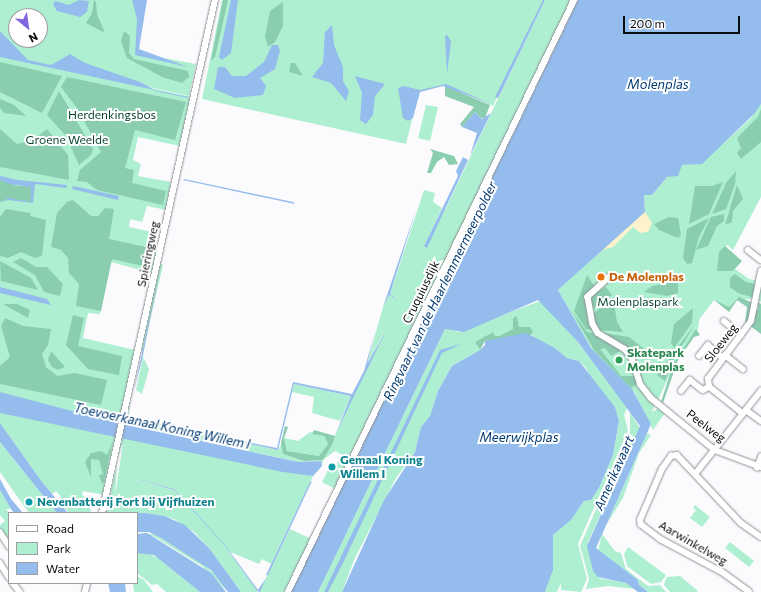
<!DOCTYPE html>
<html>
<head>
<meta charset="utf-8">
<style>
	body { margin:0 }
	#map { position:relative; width:761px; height:592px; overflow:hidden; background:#fbfbfe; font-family:Commissioner,sans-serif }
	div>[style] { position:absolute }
	.green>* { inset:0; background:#aeefd1 }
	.forest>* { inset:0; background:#8acdaf }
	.sand>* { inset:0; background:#fcf2cc }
	.water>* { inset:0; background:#94bcec }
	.stream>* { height:1px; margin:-0.5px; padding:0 0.5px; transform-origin:0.5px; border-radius:0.5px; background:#94bcec }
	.roads { filter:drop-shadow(0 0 1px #8f9196) drop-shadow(0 0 1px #8f9196) }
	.minor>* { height:5.5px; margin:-2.75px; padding:0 2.75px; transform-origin:2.75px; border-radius:2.75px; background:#fff }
	.dots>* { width:11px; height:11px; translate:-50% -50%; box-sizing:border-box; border:2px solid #fff; border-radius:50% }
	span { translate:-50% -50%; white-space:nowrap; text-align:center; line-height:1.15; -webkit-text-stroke:4px #fff; paint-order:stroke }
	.park-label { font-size:12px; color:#033f2b }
	.street-label { font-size:12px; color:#0b0c0e }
	.food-label { font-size:12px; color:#c56008; font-weight:700 }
	.left { translate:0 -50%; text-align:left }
	.leisure-label { font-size:12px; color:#27864d; font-weight:700 }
	.culture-label { font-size:12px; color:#0d838f; font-weight:700 }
	.water-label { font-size:13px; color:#003a72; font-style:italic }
	.legend { position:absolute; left:8px; top:512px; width:130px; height:72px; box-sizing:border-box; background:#fff; border:1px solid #9d9e9f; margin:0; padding:5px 7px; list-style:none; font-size:12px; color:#0b0c0e }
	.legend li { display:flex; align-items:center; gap:8px; height:20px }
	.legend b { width:20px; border:1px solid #9d9e9f }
	.north { position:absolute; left:8px; top:8px; width:40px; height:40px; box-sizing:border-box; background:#fff; border:1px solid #9d9e9f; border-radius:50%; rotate:151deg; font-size:11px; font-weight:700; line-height:16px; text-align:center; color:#0b0c0e }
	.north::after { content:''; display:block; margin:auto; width:14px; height:18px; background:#8166e1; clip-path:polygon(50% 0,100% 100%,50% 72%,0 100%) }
	.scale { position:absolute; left:623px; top:16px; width:117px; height:18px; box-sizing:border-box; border:2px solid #0b0c0e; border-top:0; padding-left:5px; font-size:12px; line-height:14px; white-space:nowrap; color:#0b0c0e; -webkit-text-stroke:3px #fff; paint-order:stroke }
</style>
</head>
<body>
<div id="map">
	<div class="green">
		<i style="clip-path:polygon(evenodd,0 0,145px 0,136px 53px,196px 64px,189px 96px,0 54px,0 0,16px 16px,40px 16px,40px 40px,16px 40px,16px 16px)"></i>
		<i style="clip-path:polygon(222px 0,544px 0,493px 106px,445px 85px,419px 92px,406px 144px,202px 99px)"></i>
		<i style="clip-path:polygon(545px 0,572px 0,335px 489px,322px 482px,328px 470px,334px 472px,339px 460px,346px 457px,335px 451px,323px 460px,322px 466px,320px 461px,298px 462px,126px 424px,130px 397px,129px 417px,278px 450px,282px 443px,283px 454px,304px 461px,323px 460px,385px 331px,367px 364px,383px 307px,389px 295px,398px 299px,390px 294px,424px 190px,435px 193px,433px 202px,442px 208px,424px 246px,446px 208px)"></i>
		<i style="clip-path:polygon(0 55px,191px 97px,180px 146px,138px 137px,133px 160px,141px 164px,138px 176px,171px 182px,166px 210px,147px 206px,142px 222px,130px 219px,129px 227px,157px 233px,155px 241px,158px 243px,152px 273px,111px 262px,100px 314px,88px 313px,83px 338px,135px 350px,105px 495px,83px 491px,82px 495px,86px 497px,91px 512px,69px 513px,58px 499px,61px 497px,56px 491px,52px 494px,42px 482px,0 423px)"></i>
		<i style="clip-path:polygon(761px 104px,761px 197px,733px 250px,727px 245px,725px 247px,735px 269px,749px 279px,761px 281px,761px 302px,756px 298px,735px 301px,728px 308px,714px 300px,699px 320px,698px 329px,676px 362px,652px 412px,659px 408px,665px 413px,653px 430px,634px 392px,591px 348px,558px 290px,645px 212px,644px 195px,652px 195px,667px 177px,677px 174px,682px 165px,702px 163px,750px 119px)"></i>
		<i style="clip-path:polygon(426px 105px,438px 107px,430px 141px,418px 138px)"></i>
		<i style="clip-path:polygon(160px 263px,163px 265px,142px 354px,142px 341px)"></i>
		<i style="clip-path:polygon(540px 301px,578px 342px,627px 408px,624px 415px,628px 430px,578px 544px,587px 579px,581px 592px,561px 590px,561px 583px,557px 592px,545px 592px,553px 570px,553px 535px,571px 520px,584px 501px,591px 500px,599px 488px,613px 455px,619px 421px,615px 407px,592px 381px,586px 368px,579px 361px,567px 358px,555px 348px,538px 342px,531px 335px,533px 331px,519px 328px,517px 317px,513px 318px,513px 329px,499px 336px,495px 336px,493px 332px,475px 342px,480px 350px,452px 366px,438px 391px,430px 416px,421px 427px,415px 452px,396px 478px,354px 560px,342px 592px,318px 592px,445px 329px,448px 327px,458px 332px)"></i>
		<i style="clip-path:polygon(143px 357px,149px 369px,142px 394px,136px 390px)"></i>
		<i style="clip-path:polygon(294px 384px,351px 396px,340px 421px,312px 413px,314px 397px,292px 392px)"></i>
		<i style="clip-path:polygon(630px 412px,640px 428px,588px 542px,599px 578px,626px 583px,635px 589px,608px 586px,586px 589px,589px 579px,580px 546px,630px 432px)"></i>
		<i style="clip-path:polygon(310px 432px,324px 436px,328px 444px,319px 456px,287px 451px,284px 438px,298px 441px)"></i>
		<i style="clip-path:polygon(647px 433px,651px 435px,639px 453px,623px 498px,606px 525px)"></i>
		<i style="clip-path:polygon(122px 437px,313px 476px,271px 564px,262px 559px,259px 564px,230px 552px,174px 489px,124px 477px,174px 490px,225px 546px,258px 592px,241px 592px,209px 548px,194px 532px,174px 519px,145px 513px,106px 513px,117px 464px,115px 496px,123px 443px,116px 460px)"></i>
		<i style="clip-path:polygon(0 442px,57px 513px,29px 513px,0 472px)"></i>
		<i style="clip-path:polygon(0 490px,11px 509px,6px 509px,9px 513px,8px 539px,0 530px,0 525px,5px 521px,0 515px)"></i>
		<i style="clip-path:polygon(695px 505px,710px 517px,702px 527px,690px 518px,696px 510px,693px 508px)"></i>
		<i style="clip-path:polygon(290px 529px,311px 539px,284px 592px,259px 592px)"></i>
		<i style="clip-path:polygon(137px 532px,156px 535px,203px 564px,217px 576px,228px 592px,202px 566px,155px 537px)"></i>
		<i style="clip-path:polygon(602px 534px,615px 551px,621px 553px,626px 569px,648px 586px,660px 585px,666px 592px,648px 592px,639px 585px,638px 580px,598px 550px)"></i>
		<i style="clip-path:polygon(730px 542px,754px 561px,749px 567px,725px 548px)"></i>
		<i style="clip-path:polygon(628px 547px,666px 575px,661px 582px,651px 584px,627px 566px,624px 554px)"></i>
		<i style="clip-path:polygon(145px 552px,158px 558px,200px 592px,166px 592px,157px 584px,152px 585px,137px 573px,137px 553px)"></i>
		<i style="clip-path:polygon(137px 576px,144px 580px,153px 592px,134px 592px,133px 583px,137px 583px)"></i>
		<i style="clip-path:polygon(680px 576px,698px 591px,697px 592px,670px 592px,664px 585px,665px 581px,667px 577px)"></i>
	</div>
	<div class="forest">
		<i style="clip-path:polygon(94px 0,96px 2px,97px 14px,105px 33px,86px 23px,92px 13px)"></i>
		<i style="clip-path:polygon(223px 0,228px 0,215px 57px,211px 61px)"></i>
		<i style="clip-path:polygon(283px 2px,283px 26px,275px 42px,268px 47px,265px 36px,270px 11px)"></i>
		<i style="clip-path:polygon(124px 31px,130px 36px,129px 53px,134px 59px,188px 71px,189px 77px,182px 83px,162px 77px,127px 58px,121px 41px)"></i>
		<i style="clip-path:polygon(0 62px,62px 76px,42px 113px,0 92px)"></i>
		<i style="clip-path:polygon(291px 63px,295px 63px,303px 76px,289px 72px)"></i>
		<i style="clip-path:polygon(67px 77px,186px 102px,175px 140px,135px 130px,125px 168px,134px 170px,132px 183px,166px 191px,163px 205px,97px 190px,87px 182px,77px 181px,80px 170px,101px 152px,77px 108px,61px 87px)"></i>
		<i style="clip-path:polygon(445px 86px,490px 105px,485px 118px,481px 118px,475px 112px,462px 127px,460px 124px,474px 107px,445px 96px)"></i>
		<i style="clip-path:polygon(59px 91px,93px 149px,91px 155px,79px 165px,66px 136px,47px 115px)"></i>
		<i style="clip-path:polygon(0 99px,14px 105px,26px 116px,4px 113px,0 108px)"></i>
		<i style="clip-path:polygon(761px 109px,761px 142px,741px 159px,737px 153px,741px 148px,737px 138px,758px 117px)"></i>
		<i style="clip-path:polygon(0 129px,17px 144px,33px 140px,47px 129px,68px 155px,69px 180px,0 167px)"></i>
		<i style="clip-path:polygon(430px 149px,454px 156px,458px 164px,449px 165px,444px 157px,437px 162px,431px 173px,427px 173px,433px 153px)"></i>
		<i style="clip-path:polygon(736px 171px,735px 184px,726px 209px,712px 214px,726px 183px)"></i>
		<i style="clip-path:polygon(0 180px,17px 186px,31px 186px,31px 202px,9px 198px,0 202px)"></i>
		<i style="clip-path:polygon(723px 182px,709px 214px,689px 224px,695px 186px,712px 186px)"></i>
		<i style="clip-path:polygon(737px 185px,743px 199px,733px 211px,732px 222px,725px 225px)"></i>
		<i style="clip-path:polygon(73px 200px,91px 216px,98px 216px,105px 208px,114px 209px,109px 239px,151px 248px,147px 267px,112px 259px,101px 311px,76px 306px,79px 284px,69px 273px,68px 258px,61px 250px,51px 247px,57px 213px,67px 202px)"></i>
		<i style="clip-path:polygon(6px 209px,31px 213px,30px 216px,46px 220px,42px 256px,35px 258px,21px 252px,8px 258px,0 256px,0 217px)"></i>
		<i style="clip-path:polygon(724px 214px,724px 221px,717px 226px,708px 246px,696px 250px,711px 217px)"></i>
		<i style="clip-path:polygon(669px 217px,678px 218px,681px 235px,678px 238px,659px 230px,654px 224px)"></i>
		<i style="clip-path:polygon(709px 218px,699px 237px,692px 263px,687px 264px,683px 258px,687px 229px)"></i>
		<i style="clip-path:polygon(725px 246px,742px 261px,733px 271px,717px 271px,719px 252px)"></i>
		<i style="clip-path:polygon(21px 258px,36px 267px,47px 267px,63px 284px,60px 296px,44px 292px,35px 275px,13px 262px)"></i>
		<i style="clip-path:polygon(0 261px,31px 278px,38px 290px,1px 281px)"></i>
		<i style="clip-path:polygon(735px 274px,746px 282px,755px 284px,754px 298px,738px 293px,730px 287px,730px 278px)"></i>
		<i style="clip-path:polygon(587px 275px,595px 287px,585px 299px,594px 331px,586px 329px,574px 311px)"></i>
		<i style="clip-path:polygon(678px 280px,678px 293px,667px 296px,644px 292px,652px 286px)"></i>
		<i style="clip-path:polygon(606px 287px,612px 295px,592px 310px,590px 296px)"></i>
		<i style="clip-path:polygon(613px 297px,617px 322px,623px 332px,600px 330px,596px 326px,593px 314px)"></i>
		<i style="clip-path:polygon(739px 297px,753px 303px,752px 310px,758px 310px,758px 302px,761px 304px,761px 334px,745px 322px,747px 307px,737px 300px,729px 312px,714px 300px,729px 307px)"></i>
		<i style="clip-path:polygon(3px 304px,17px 304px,30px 310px,28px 318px)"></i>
		<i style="clip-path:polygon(693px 308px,692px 323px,674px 348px,671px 343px,674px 324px)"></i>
		<i style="clip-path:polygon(571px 310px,587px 332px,597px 334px,622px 350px,611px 356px,605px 348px,600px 349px,621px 376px,634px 376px,638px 384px,631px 388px,594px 350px)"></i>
		<i style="clip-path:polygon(73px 315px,84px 318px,78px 346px,122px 356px,119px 375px,88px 369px,66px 345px)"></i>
		<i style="clip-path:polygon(517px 316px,519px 327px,530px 327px,533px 331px,531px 335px,485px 341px,480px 350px,475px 342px,493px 332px,495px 336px,499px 336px,513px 329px,513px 318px)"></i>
		<i style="clip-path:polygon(5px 318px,23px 326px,51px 329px,48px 345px,42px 354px,46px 367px,57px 376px,75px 373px,107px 380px,101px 405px,0 384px,0 366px,10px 357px,1px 326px)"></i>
		<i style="clip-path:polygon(695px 324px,674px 359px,665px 381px,657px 375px)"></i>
		<i style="clip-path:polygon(696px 329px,700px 335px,694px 337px,678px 360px,663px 403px,661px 402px,673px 365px)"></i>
		<i style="clip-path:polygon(604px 333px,629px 337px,648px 352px,636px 358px,627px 347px,604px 336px)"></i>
		<i style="clip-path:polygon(51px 351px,65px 367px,58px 370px,52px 367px,48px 360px)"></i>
		<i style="clip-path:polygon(285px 426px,288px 427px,284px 438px,287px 451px,319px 456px,328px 444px,324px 436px,312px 434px,314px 430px,335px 436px,333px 443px,323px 460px,304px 461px,283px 454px,281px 443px)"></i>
		<i style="clip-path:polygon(112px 443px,104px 482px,102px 484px,99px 475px,103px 474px,99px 460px,91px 459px,91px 477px,85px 462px,91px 453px,101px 451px,107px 455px)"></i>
	</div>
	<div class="sand">
		<i style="clip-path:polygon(645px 212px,652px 223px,648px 232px,640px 233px,633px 227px,613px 247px,599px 251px)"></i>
	</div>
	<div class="water">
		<i style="clip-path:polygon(79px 0,89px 1px,87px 12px,80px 17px,57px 11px,53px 4px,55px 1px,69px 5px)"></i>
		<i style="clip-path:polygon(132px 0,147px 0,139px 49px,188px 67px,135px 55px,137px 19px)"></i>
		<i style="clip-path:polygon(231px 0,238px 0,231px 53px,222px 60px,219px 57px)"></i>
		<i style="clip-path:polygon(543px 0,545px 0,503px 88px,498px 98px,495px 97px)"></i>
		<i style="clip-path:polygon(578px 0,761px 0,761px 104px,755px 113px,702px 164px,682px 165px,678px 176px,667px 177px,652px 195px,644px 195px,645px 212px,558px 290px,591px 348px,632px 389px,651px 424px,596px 548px,638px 580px,639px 585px,648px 592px,638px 592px,626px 583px,598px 577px,593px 571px,587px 546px,640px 426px,578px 342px,538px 300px,464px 332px,445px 329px,318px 592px,291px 592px)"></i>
		<i style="clip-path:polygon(332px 25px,334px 45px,343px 67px,343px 81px,349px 91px,346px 101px,331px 83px,312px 77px,323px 63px,325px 32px)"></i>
		<i style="clip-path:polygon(0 31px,28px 60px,51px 65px,70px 54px,85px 63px,140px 82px,155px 90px,0 57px)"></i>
		<i style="clip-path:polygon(447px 35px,451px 41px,447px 74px,445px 36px)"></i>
		<i style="clip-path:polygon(272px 45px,278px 45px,280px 51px,275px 69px,260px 78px,266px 86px,263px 95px,235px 98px,214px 89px,218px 67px,225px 67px,232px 76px,246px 76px,264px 62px)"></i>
		<i style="clip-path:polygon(355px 76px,385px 84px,375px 96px,373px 115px,366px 124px,360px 120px,362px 93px)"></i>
		<i style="clip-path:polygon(446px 84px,491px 104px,443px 86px,420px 92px,413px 118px,408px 121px,403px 118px,398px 88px,404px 86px,420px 90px)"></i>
		<i style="clip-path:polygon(475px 112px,482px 119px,491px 113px,470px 156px,477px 133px,462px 127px)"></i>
		<i style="clip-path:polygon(463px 157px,468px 160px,427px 248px,424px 246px,458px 176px,456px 171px)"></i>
		<i style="clip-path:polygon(0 176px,18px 180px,67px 185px,66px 188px,35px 184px,33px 203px,8px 200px,0 203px,9px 198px,31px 202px,31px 187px,9px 184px,0 180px)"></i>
		<i style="clip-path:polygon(184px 179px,293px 202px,295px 204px,183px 180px)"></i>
		<i style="clip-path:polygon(73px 186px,119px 196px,118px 200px,72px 189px)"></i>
		<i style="clip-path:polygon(417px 207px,390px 294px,398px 300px,389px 295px,383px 307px)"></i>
		<i style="clip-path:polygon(161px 265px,142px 360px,134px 390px,141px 358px)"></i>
		<i style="clip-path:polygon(0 287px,47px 299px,51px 305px,0 293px)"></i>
		<i style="clip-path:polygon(376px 328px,367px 364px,386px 331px,336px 433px,351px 396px,294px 384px,278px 450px,157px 424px,277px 448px,293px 382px,352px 394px,364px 371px)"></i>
		<i style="clip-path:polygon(526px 333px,555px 348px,567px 358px,579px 361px,615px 407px,619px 421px,613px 455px,599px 488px,591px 500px,584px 501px,571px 520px,553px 535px,553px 570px,545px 592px,342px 592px,384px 500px,415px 452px,421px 427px,430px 416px,438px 391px,452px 366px,480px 350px,485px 345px,485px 341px)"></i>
		<i style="clip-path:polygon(461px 344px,442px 353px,342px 565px,328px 592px,324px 592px,440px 350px)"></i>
		<i style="clip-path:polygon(0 392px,110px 421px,298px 462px,321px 461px,322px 466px,313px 476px,283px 472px,0 413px)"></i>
		<i style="clip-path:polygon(0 423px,42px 482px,68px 513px,57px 513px,0 442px)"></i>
		<i style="clip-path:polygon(124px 476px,174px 489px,225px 545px,258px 590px,266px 578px,260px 592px,257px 591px,225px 546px,174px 490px)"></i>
		<i style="clip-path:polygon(0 479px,11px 499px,23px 513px,14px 513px,11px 509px,0 490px)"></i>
		<i style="clip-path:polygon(312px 481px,268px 575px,266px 575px,310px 482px)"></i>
		<i style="clip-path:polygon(130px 513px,145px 513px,164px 516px,185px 525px,209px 548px,241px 592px,228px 592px,211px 570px,161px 538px,149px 532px,137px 532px,137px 513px)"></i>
		<i style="clip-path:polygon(147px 533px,211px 573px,226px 592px,200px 592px,154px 555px,137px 553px,137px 534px)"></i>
		<i style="clip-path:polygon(108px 583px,125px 583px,126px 592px,110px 592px)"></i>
	</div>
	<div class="stream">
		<i style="left:155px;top:90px;width:33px;rotate:12deg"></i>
	</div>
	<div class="roads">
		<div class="minor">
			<i style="left:748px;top:250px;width:16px;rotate:38deg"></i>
			<i style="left:610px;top:277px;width:30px;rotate:138deg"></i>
			<i style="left:588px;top:297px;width:27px;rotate:80deg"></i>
			<i style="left:593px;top:324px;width:10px;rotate:61deg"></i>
			<i style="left:598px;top:333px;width:31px;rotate:31deg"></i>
			<i style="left:625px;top:349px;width:11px;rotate:52deg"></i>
			<i style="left:632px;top:358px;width:28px;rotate:72deg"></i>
			<i style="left:641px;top:385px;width:16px;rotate:52deg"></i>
			<i style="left:651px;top:398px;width:82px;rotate:39.1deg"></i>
			<i style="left:715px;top:450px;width:49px;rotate:20.3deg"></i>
			<i style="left:724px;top:321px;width:22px;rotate:39deg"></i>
			<i style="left:725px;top:355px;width:23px;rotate:38deg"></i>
			<i style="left:699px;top:356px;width:14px;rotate:-51deg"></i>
			<i style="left:708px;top:345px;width:20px;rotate:41deg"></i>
			<i style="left:681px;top:391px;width:14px;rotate:-51deg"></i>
			<i style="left:690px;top:380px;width:16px;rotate:38deg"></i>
			<i style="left:703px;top:390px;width:7px;rotate:-27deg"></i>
			<i style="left:746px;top:410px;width:19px;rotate:36deg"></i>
			<i style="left:743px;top:414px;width:43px;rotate:-141.5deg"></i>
			<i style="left:709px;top:387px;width:8px;rotate:-97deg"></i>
			<i style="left:708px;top:379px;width:72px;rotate:-53.4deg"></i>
			<i style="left:751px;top:321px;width:51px;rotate:-78.7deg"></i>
			<i style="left:757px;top:468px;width:12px;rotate:-70deg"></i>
			<i style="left:696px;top:473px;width:105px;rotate:-51.6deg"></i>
			<i style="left:102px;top:513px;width:525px;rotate:-77.58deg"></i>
			<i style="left:0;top:532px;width:17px;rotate:57deg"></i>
			<i style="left:0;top:563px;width:17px;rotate:57deg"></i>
			<i style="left:13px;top:583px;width:11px;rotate:52deg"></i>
			<i style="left:85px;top:592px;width:9px;rotate:-77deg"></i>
			<i style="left:288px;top:592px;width:657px;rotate:-64.21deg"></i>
			<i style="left:749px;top:592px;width:34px;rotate:-144deg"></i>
			<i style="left:721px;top:572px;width:68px;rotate:-151.9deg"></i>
			<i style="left:661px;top:540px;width:25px;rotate:-143deg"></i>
			<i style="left:641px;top:525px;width:5px;rotate:-101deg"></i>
			<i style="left:640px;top:520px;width:56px;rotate:-66.7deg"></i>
			<i style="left:662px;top:469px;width:16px;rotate:-55deg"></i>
			<i style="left:671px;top:456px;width:6px;rotate:-9deg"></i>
			<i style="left:677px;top:455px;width:93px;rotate:46.7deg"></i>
			<i style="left:741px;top:523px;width:24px;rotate:35deg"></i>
		</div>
	</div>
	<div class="dots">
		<i style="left:601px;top:277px;background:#e8710a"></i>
		<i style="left:619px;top:360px;background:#2e9e5b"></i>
		<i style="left:332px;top:467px;background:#0f9aa8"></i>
		<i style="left:29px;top:502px;background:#0f9aa8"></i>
	</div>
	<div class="park-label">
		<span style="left:112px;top:115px">Herdenkingsbos</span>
		<span style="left:67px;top:140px">Groene Weelde</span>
		<span style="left:638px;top:302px">Molenplaspark</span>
	</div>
	<div class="street-label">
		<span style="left:148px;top:254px;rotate:-78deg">Spieringweg</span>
		<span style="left:421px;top:292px;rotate:-64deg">Cruquiusdijk</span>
		<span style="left:721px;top:343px;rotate:-52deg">Sloeweg</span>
		<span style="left:706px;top:426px;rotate:37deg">Peelweg</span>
		<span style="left:693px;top:543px;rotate:30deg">Aarwinkelweg</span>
	</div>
	<div class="food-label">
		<span class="left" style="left:609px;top:277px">De Molenplas</span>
	</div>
	<div class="leisure-label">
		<span class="left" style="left:627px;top:360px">Skatepark<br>Molenplas</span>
	</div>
	<div class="culture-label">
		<span class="left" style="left:340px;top:467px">Gemaal Koning<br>Willem I</span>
		<span class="left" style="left:37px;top:502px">Nevenbatterij Fort bij Vijfhuizen</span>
	</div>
	<div class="water-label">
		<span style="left:658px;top:84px">Molenplas</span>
		<span style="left:440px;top:291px;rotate:-64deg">Ringvaart van de Haarlemmermeerpolder</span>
		<span style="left:162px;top:426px;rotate:12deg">Toevoerkanaal Koning Willem I</span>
		<span style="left:519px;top:437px">Meerwijkplas</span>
		<span style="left:614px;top:473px;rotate:-66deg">Amerikavaart</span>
	</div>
	<ul class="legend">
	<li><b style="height:5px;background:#fff"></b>Road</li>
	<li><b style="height:11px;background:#aeefd1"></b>Park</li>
	<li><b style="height:11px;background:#94bcec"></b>Water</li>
	</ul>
	<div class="north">N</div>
	<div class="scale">200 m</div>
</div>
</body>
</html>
